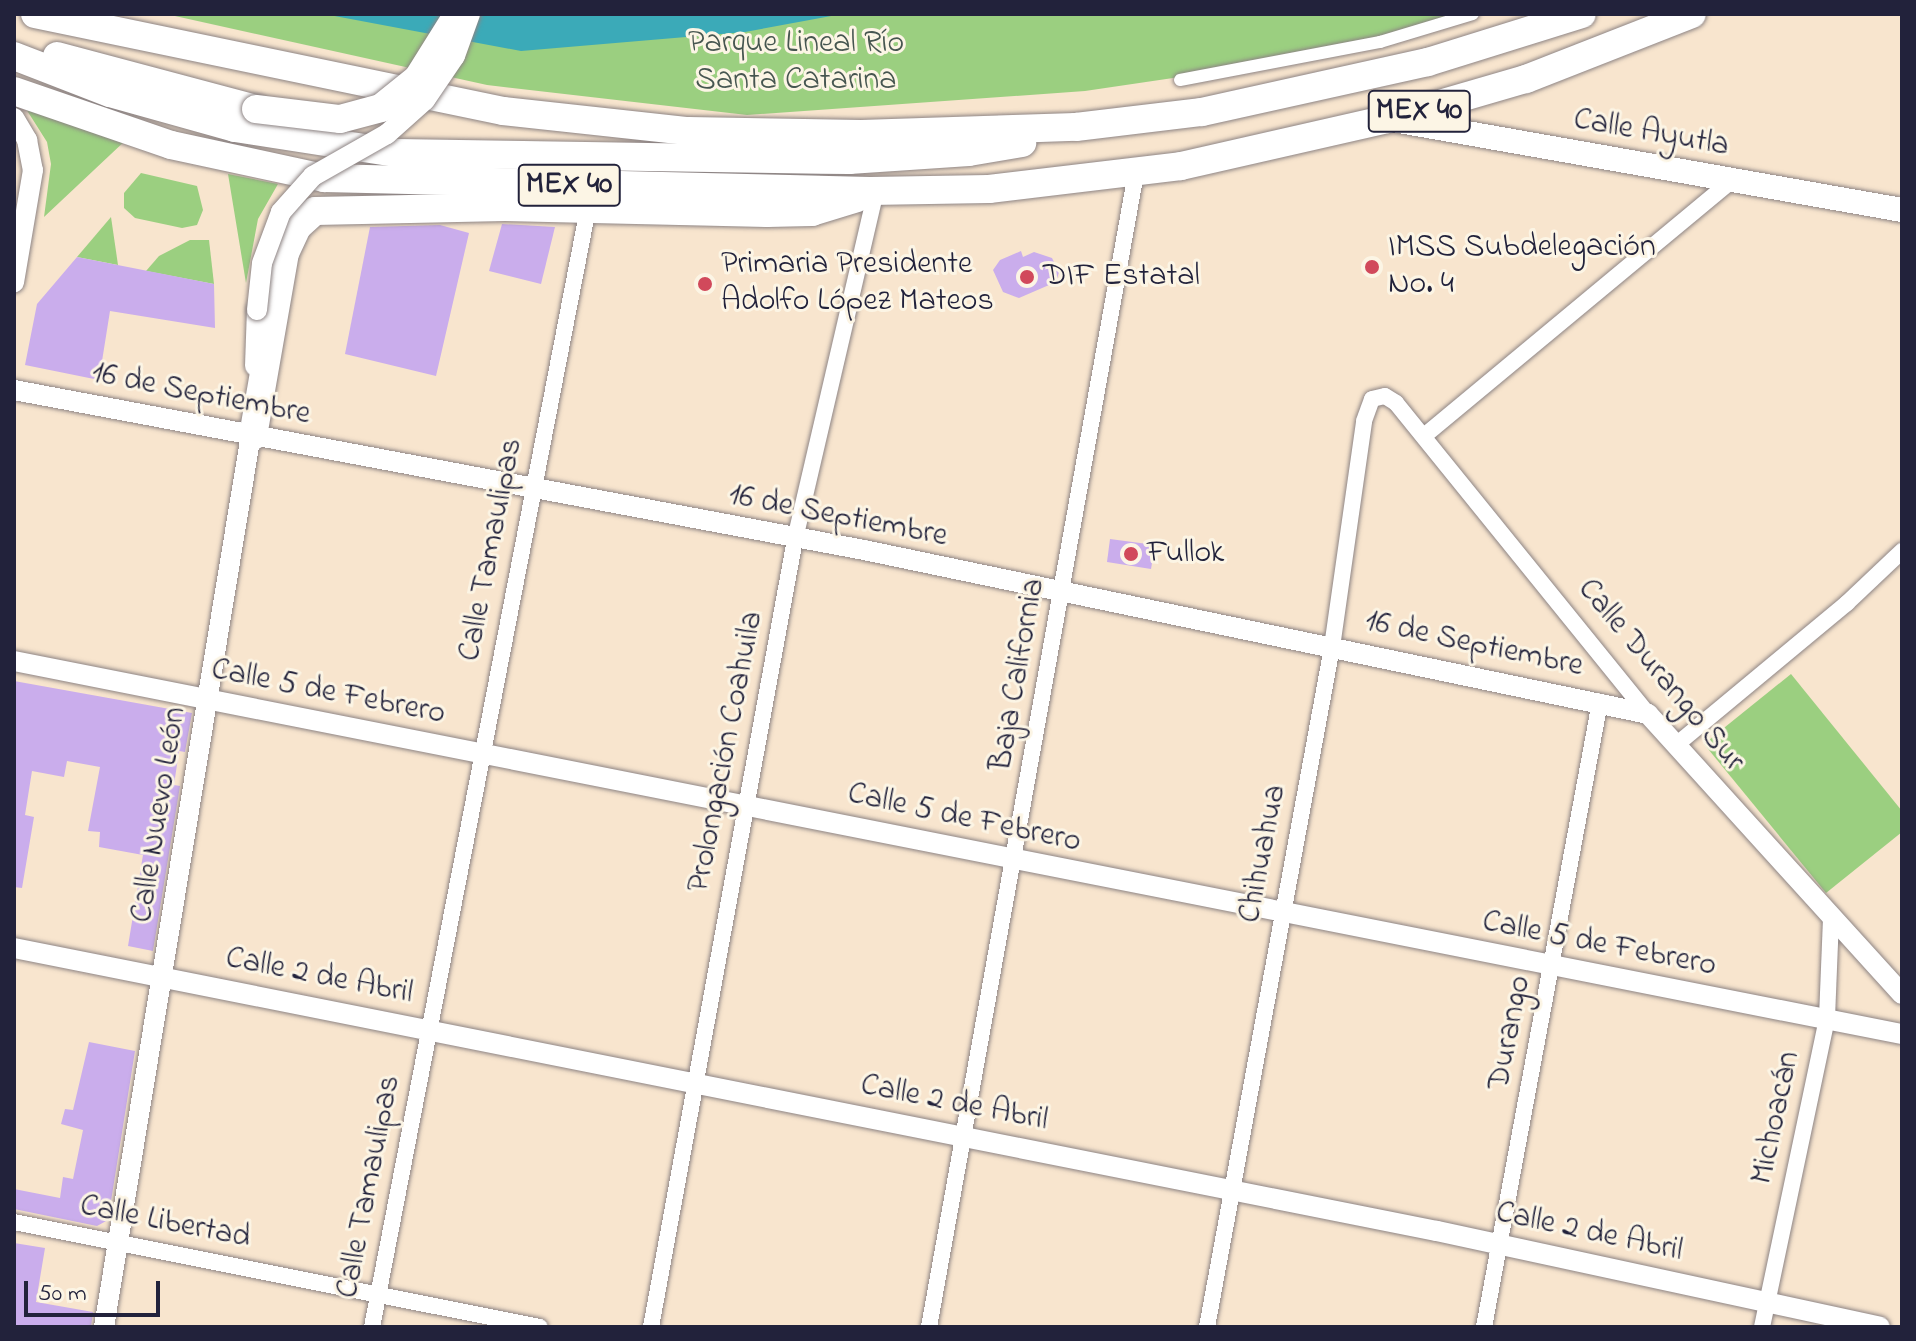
<!DOCTYPE html>
<html>
<head>
<meta charset="utf-8">
<style>
	body { margin:0 }
	#map { position:relative; width:1916px; height:1341px; overflow:hidden; background:#f8e5ce; font-family:"Indie Flower",sans-serif }
	div>[style] { position:absolute }
	.green>* { inset:0; background:#9bcf80 }
	.water>* { inset:0; background:#3baab8 }
	.building>* { inset:0; background:#caadec }
	.roads { filter:drop-shadow(0 0 2px #8d8484) drop-shadow(0 0 2px #8d8484) }
	.pedestrian>* { height:12px; margin:-6px; padding:0 6px; transform-origin:6px; border-radius:6px; background:#fff }
	.minor>* { height:16px; margin:-8px; padding:0 8px; transform-origin:8px; border-radius:8px; background:#fff }
	.tertiary>* { height:20px; margin:-10px; padding:0 10px; transform-origin:10px; border-radius:10px; background:#fff }
	.secondary>* { height:24px; margin:-12px; padding:0 12px; transform-origin:12px; border-radius:12px; background:#fff }
	.trunk>* { height:28px; margin:-14px; padding:0 14px; transform-origin:14px; border-radius:14px; background:#fff }
	.bridges { filter:drop-shadow(0 0 2px #8d8484) drop-shadow(0 0 2px #8d8484) }
	.tertiary-bridge>* { height:20px; margin:-10px; padding:0 10px; transform-origin:10px; border-radius:10px; background:#fff }
	.trunk-bridge>* { height:28px; margin:-14px; padding:0 14px; transform-origin:14px; border-radius:14px; background:#fff }
	.dots>* { width:22px; height:22px; translate:-50% -50%; box-sizing:border-box; border:4px solid #fcf5e5; border-radius:50% }
	span { translate:-50% -50%; white-space:nowrap; text-align:center; line-height:1.15; -webkit-text-stroke:6px #fcf5e5; paint-order:stroke }
	.shield-label span { padding:2px 6px; background:#fcf5e5; border:2px solid; border-radius:6px; -webkit-text-stroke-width:0 }
	.shield-label { font-size:30px; color:#22223b; font-weight:700 }
	.park-label { font-size:32px; color:#465650 }
	.street-label { font-size:32px; color:#22223b }
	.poi-label { font-size:32px; color:#22223b }
	.left { translate:0 -50%; text-align:left }
	.frame { position:absolute; inset:0; border:16px solid #22223b; pointer-events:none }
	.scale { position:absolute; left:24px; top:1281px; width:136px; height:36px; box-sizing:border-box; border:4px solid #22223b; border-top:0; padding-left:10px; font-size:24px; line-height:28px; white-space:nowrap; color:#22223b; -webkit-text-stroke:6px #fcf5e5; paint-order:stroke }
</style>
</head>
<body>
<div id="map">
	<div class="green">
		<i style="clip-path:polygon(166px 14px,1464px 14px,1392px 36px,1234px 69px,1085px 91px,747px 115px,487px 85px)"></i>
		<i style="clip-path:polygon(21px 101px,127px 139px,44px 217px,51px 164px,47px 142px)"></i>
		<i style="clip-path:polygon(141px 173px,197px 186px,203px 210px,197px 225px,182px 228px,135px 218px,124px 208px,124px 193px)"></i>
		<i style="clip-path:polygon(228px 174px,278px 184px,258px 219px,246px 283px)"></i>
		<i style="clip-path:polygon(111px 217px,118px 265px,77px 257px)"></i>
		<i style="clip-path:polygon(190px 240px,209px 240px,214px 284px,146px 271px,159px 256px)"></i>
		<i style="clip-path:polygon(1791px 674px,1902px 811px,1902px 832px,1826px 893px,1704px 744px)"></i>
	</div>
	<div class="water">
		<i style="clip-path:polygon(324px 14px,842px 14px,745px 32px,521px 51px)"></i>
	</div>
	<div class="building">
		<i style="clip-path:polygon(502px 224px,555px 227px,541px 284px,489px 271px)"></i>
		<i style="clip-path:polygon(440px 225px,469px 233px,436px 376px,345px 354px,370px 227px)"></i>
		<i style="clip-path:polygon(1021px 251px,1023px 257px,1034px 252px,1052px 258px,1059px 272px,1056px 282px,1019px 298px,1003px 292px,993px 270px,1000px 260px)"></i>
		<i style="clip-path:polygon(77px 257px,214px 284px,215px 328px,110px 311px,99px 380px,25px 365px,37px 304px)"></i>
		<i style="clip-path:polygon(1110px 539px,1155px 545px,1151px 569px,1107px 562px)"></i>
		<i style="clip-path:polygon(14px 681px,192px 713px,185px 752px,179px 751px,174px 785px,180px 786px,153px 951px,128px 946px,143px 855px,99px 847px,100px 832px,88px 831px,100px 767px,67px 761px,64px 777px,32px 771px,25px 815px,34px 817px,22px 888px,14px 887px)"></i>
		<i style="clip-path:polygon(89px 1042px,135px 1051px,108px 1220px,97px 1226px,14px 1209px,14px 1189px,60px 1198px,63px 1177px,73px 1179px,83px 1130px,61px 1124px,65px 1109px,73px 1110px)"></i>
		<i style="clip-path:polygon(14px 1243px,45px 1248px,36px 1302px,93px 1312px,91px 1327px,14px 1327px)"></i>
	</div>
	<div class="roads">
		<div class="pedestrian">
			<i style="left:1180px;top:80px;width:204px;rotate:-10.8deg"></i>
			<i style="left:1380px;top:42px;width:97px;rotate:-16.8deg"></i>
		</div>
		<div class="minor">
			<i style="left:1424px;top:436px;width:399px;rotate:-39.7deg"></i>
			<i style="left:1676px;top:745px;width:222px;rotate:-39.7deg"></i>
			<i style="left:1847px;top:603px;width:76px;rotate:-43.4deg"></i>
			<i style="left:14px;top:1222px;width:536px;rotate:11.29deg"></i>
			<i style="left:372px;top:1327px;width:1139px;rotate:-79.07deg"></i>
			<i style="left:651px;top:1327px;width:801px;rotate:-79.64deg"></i>
			<i style="left:795px;top:539px;width:357px;rotate:-76.9deg"></i>
			<i style="left:929px;top:1327px;width:1172px;rotate:-79.83deg"></i>
			<i style="left:1207px;top:1327px;width:691px;rotate:-79.58deg"></i>
			<i style="left:1332px;top:647px;width:228px;rotate:-81.9deg"></i>
			<i style="left:1364px;top:421px;width:23px;rotate:-70deg"></i>
			<i style="left:1372px;top:399px;width:13px;rotate:-13deg"></i>
			<i style="left:1385px;top:396px;width:13px;rotate:32deg"></i>
			<i style="left:1396px;top:403px;width:400px;rotate:51deg"></i>
			<i style="left:1484px;top:1327px;width:636px;rotate:-79.49deg"></i>
			<i style="left:1762px;top:1327px;width:316px;rotate:-78.1deg"></i>
			<i style="left:1827px;top:1018px;width:99px;rotate:-87.7deg"></i>
		</div>
		<div class="tertiary">
			<i style="left:14px;top:118px;width:26px;rotate:59deg"></i>
			<i style="left:27px;top:140px;width:31px;rotate:79deg"></i>
			<i style="left:33px;top:170px;width:114px;rotate:99.6deg"></i>
			<i style="left:255px;top:366px;width:56px;rotate:-88deg"></i>
			<i style="left:14px;top:390px;width:865px;rotate:10.66deg"></i>
			<i style="left:864px;top:550px;width:801px;rotate:11.81deg"></i>
			<i style="left:1648px;top:714px;width:378px;rotate:47.8deg"></i>
			<i style="left:14px;top:661px;width:1924px;rotate:11.18deg"></i>
			<i style="left:14px;top:948px;width:1451px;rotate:11.25deg"></i>
			<i style="left:1437px;top:1231px;width:453px;rotate:12.2deg"></i>
			<i style="left:104px;top:1327px;width:917px;rotate:-80.65deg"></i>
		</div>
		<div class="secondary">
			<i style="left:1388px;top:119px;width:522px;rotate:10.04deg"></i>
		</div>
		<div class="trunk">
			<i style="left:35px;top:14px;width:478px;rotate:11.7deg"></i>
			<i style="left:503px;top:111px;width:186px;rotate:6.2deg"></i>
			<i style="left:688px;top:131px;width:173px;rotate:1deg"></i>
			<i style="left:861px;top:134px;width:215px;rotate:-1.9deg"></i>
			<i style="left:1076px;top:127px;width:127px;rotate:-6.8deg"></i>
			<i style="left:1202px;top:112px;width:231px;rotate:-12.5deg"></i>
			<i style="left:1428px;top:62px;width:161px;rotate:-17.3deg"></i>
			<i style="left:14px;top:56px;width:103px;rotate:21.1deg"></i>
			<i style="left:110px;top:93px;width:130px;rotate:15.6deg"></i>
			<i style="left:235px;top:128px;width:164px;rotate:8.8deg"></i>
			<i style="left:397px;top:153px;width:452px;rotate:0.9deg"></i>
			<i style="left:849px;top:160px;width:120px;rotate:-3.8deg"></i>
			<i style="left:969px;top:152px;width:54px;rotate:-9.6deg"></i>
			<i style="left:57px;top:56px;width:206px;rotate:14.9deg"></i>
			<i style="left:14px;top:91px;width:166px;rotate:19deg"></i>
			<i style="left:171px;top:145px;width:157px;rotate:12.2deg"></i>
			<i style="left:324px;top:178px;width:546px;rotate:1.36deg"></i>
			<i style="left:870px;top:191px;width:119px;rotate:-1deg"></i>
			<i style="left:989px;top:189px;width:193px;rotate:-6.8deg"></i>
			<i style="left:1181px;top:166px;width:212px;rotate:-12.8deg"></i>
			<i style="left:1388px;top:119px;width:144px;rotate:-16.2deg"></i>
			<i style="left:1526px;top:79px;width:178px;rotate:-21.4deg"></i>
			<i style="left:253px;top:436px;width:186px;rotate:-80.1deg"></i>
			<i style="left:285px;top:253px;width:29px;rotate:-65deg"></i>
			<i style="left:297px;top:227px;width:24px;rotate:-42deg"></i>
			<i style="left:315px;top:211px;width:190px;rotate:-1.2deg"></i>
			<i style="left:505px;top:207px;width:262px;rotate:1.3deg"></i>
			<i style="left:767px;top:213px;width:45px;rotate:-1.3deg"></i>
			<i style="left:812px;top:212px;width:47px;rotate:-17.3deg"></i>
		</div>
	</div>
	<div class="bridges">
		<div class="tertiary-bridge">
			<i style="left:257px;top:310px;width:47px;rotate:-83.9deg"></i>
			<i style="left:262px;top:263px;width:54px;rotate:-69.6deg"></i>
			<i style="left:281px;top:212px;width:48px;rotate:-48.4deg"></i>
			<i style="left:313px;top:176px;width:85px;rotate:-29.6deg"></i>
			<i style="left:387px;top:134px;width:51px;rotate:-41.8deg"></i>
			<i style="left:425px;top:100px;width:53px;rotate:-55.7deg"></i>
			<i style="left:455px;top:56px;width:45px;rotate:-70.3deg"></i>
		</div>
		<div class="trunk-bridge">
			<i style="left:256px;top:109px;width:85px;rotate:6.8deg"></i>
			<i style="left:340px;top:119px;width:42px;rotate:-15deg"></i>
			<i style="left:381px;top:108px;width:48px;rotate:-39deg"></i>
			<i style="left:418px;top:78px;width:75px;rotate:-58deg"></i>
		</div>
	</div>
	<div class="dots">
		<i style="left:1372px;top:267px;background:#d1495b"></i>
		<i style="left:1027px;top:277px;background:#d1495b"></i>
		<i style="left:705px;top:284px;background:#d1495b"></i>
		<i style="left:1131px;top:554px;background:#d1495b"></i>
	</div>
	<div class="shield-label">
		<span style="left:1419px;top:111px">MEX 40</span>
		<span style="left:569px;top:185px">MEX 40</span>
	</div>
	<div class="park-label">
		<span style="left:796px;top:63px">Parque Lineal Río<br>Santa Catarina</span>
	</div>
	<div class="street-label">
		<span style="left:1651px;top:134px;rotate:10deg">Calle Ayutla</span>
		<span style="left:201px;top:395px;rotate:11deg">16 de Septiembre</span>
		<span style="left:838px;top:517px;rotate:11deg">16 de Septiembre</span>
		<span style="left:492px;top:550px;rotate:-79deg">Calle Tamaulipas</span>
		<span style="left:1474px;top:645px;rotate:12deg">16 de Septiembre</span>
		<span style="left:1019px;top:675px;rotate:-80deg">Baja California</span>
		<span style="left:1660px;top:676px;rotate:50deg">Calle Durango Sur</span>
		<span style="left:328px;top:693px;rotate:11deg">Calle 5 de Febrero</span>
		<span style="left:727px;top:752px;rotate:-79deg">Prolongación Coahuila</span>
		<span style="left:160px;top:815px;rotate:-81deg">Calle Nuevo León</span>
		<span style="left:964px;top:819px;rotate:12deg">Calle 5 de Febrero</span>
		<span style="left:1264px;top:854px;rotate:-79deg">Chihuahua</span>
		<span style="left:1599px;top:945px;rotate:11deg">Calle 5 de Febrero</span>
		<span style="left:319px;top:977px;rotate:11deg">Calle 2 de Abril</span>
		<span style="left:1511px;top:1033px;rotate:-79deg">Durango</span>
		<span style="left:954px;top:1104px;rotate:11deg">Calle 2 de Abril</span>
		<span style="left:1777px;top:1118px;rotate:-78deg">Michoacán</span>
		<span style="left:370px;top:1187px;rotate:-79deg">Calle Tamaulipas</span>
		<span style="left:165px;top:1223px;rotate:11deg">Calle Libertad</span>
		<span style="left:1589px;top:1233px;rotate:12deg">Calle 2 de Abril</span>
	</div>
	<div class="poi-label">
		<span class="left" style="left:1388px;top:267px">IMSS Subdelegación<br>No. 4</span>
		<span class="left" style="left:721px;top:284px">Primaria Presidente<br>Adolfo López Mateos</span>
		<span class="left" style="left:1043px;top:277px">DIF Estatal</span>
		<span class="left" style="left:1147px;top:554px">Fullok</span>
	</div>
	<div class="frame"></div>
	<div class="scale">50 m</div>
</div>
</body>
</html>
